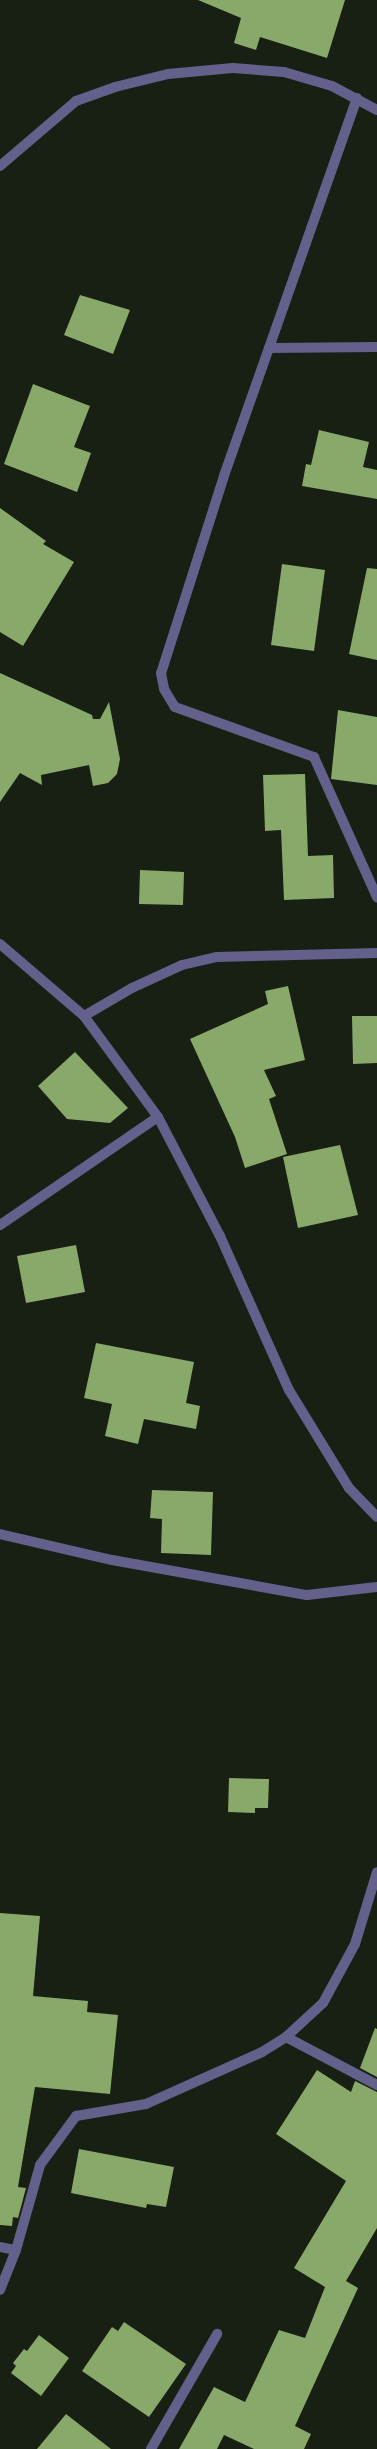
<!DOCTYPE html>
<html>
<head>
<meta charset="utf-8">
<style>
	body { margin:0 }
	#map { position:relative; width:377px; height:2449px; overflow:hidden; background:#181f13; font-family:"Open Sans",sans-serif }
	div>[style] { position:absolute }
	.building>* { inset:0; background:#88a96a }
	.minor>* { height:10px; margin:-5px; padding:0 5px; transform-origin:5px; border-radius:5px; background:#63608c }
	.tertiary>* { height:10px; margin:-5px; padding:0 5px; transform-origin:5px; border-radius:5px; background:#63608c }
	span { translate:-50% -50%; white-space:nowrap; text-align:center; line-height:1.15; -webkit-text-stroke:5px #181f13; paint-order:stroke }
</style>
</head>
<body>
<div id="map">
	<div class="building">
		<i style="clip-path:polygon(198px 0,345px 0,327px 58px,260px 37px,256px 50px,234px 43px,241px 18px)"></i>
		<i style="clip-path:polygon(80px 295px,130px 310px,113px 354px,64px 335px)"></i>
		<i style="clip-path:polygon(33px 384px,90px 406px,74px 447px,91px 453px,77px 492px,4px 464px)"></i>
		<i style="clip-path:polygon(319px 430px,369px 442px,363px 467px,377px 470px,377px 499px,302px 486px,306px 464px,311px 465px)"></i>
		<i style="clip-path:polygon(0 508px,46px 541px,43px 544px,74px 562px,23px 646px,0 632px)"></i>
		<i style="clip-path:polygon(282px 564px,325px 570px,314px 651px,271px 645px)"></i>
		<i style="clip-path:polygon(367px 568px,377px 569px,377px 660px,349px 654px)"></i>
		<i style="clip-path:polygon(0 673px,92px 715px,93px 719px,100px 719px,109px 702px,120px 759px,117px 774px,108px 783px,93px 786px,89px 765px,41px 775px,42px 785px,20px 773px,0 802px)"></i>
		<i style="clip-path:polygon(338px 710px,377px 717px,377px 785px,331px 779px)"></i>
		<i style="clip-path:polygon(305px 774px,308px 856px,333px 855px,334px 898px,284px 900px,281px 830px,265px 831px,263px 775px)"></i>
		<i style="clip-path:polygon(140px 870px,184px 872px,183px 905px,139px 904px)"></i>
		<i style="clip-path:polygon(288px 986px,305px 1060px,264px 1070px,276px 1096px,269px 1099px,287px 1154px,245px 1168px,235px 1137px,190px 1039px,268px 1004px,265px 991px)"></i>
		<i style="clip-path:polygon(352px 1016px,377px 1016px,377px 1063px,353px 1064px)"></i>
		<i style="clip-path:polygon(75px 1052px,128px 1108px,110px 1123px,67px 1119px,38px 1086px)"></i>
		<i style="clip-path:polygon(340px 1145px,358px 1215px,298px 1228px,283px 1157px)"></i>
		<i style="clip-path:polygon(76px 1245px,85px 1292px,26px 1303px,17px 1256px)"></i>
		<i style="clip-path:polygon(96px 1343px,194px 1362px,186px 1403px,200px 1406px,196px 1429px,144px 1419px,138px 1444px,105px 1436px,112px 1404px,84px 1398px)"></i>
		<i style="clip-path:polygon(152px 1490px,213px 1492px,211px 1555px,161px 1553px,162px 1519px,150px 1518px)"></i>
		<i style="clip-path:polygon(229px 1778px,269px 1779px,268px 1808px,255px 1808px,255px 1813px,228px 1812px)"></i>
		<i style="clip-path:polygon(0 1913px,40px 1916px,33px 1996px,88px 2001px,87px 2012px,118px 2015px,110px 2094px,35px 2087px,18px 2187px,26px 2188px,18px 2218px,13px 2217px,12px 2226px,0 2225px)"></i>
		<i style="clip-path:polygon(375px 2028px,377px 2029px,377px 2077px,360px 2068px)"></i>
		<i style="clip-path:polygon(317px 2070px,351px 2092px,355px 2081px,377px 2092px,377px 2228px,346px 2281px,358px 2288px,295px 2426px,311px 2434px,304px 2449px,254px 2449px,224px 2435px,217px 2449px,179px 2449px,214px 2387px,245px 2402px,279px 2330px,305px 2338px,325px 2287px,294px 2268px,346px 2181px,276px 2134px)"></i>
		<i style="clip-path:polygon(79px 2149px,174px 2167px,166px 2207px,147px 2204px,146px 2208px,71px 2193px)"></i>
		<i style="clip-path:polygon(124px 2322px,186px 2364px,149px 2417px,82px 2371px,112px 2327px,118px 2331px)"></i>
		<i style="clip-path:polygon(39px 2335px,69px 2358px,41px 2396px,11px 2373px,16px 2366px,13px 2363px,24px 2349px,27px 2351px)"></i>
		<i style="clip-path:polygon(66px 2414px,111px 2449px,37px 2449px)"></i>
	</div>
	<div class="minor">
		<i style="left:357px;top:98px;width:401px;rotate:109.4deg"></i>
		<i style="left:224px;top:476px;width:207px;rotate:107.7deg"></i>
		<i style="left:161px;top:673px;width:16px;rotate:79deg"></i>
		<i style="left:164px;top:689px;width:21px;rotate:59deg"></i>
		<i style="left:175px;top:707px;width:148px;rotate:19.8deg"></i>
		<i style="left:314px;top:757px;width:154px;rotate:65.8deg"></i>
		<i style="left:0;top:166px;width:100px;rotate:-40.5deg"></i>
		<i style="left:76px;top:101px;width:41px;rotate:-19.7deg"></i>
		<i style="left:115px;top:87px;width:55px;rotate:-13.8deg"></i>
		<i style="left:168px;top:74px;width:65px;rotate:-5.3deg"></i>
		<i style="left:233px;top:68px;width:51px;rotate:4.5deg"></i>
		<i style="left:284px;top:72px;width:50px;rotate:16.3deg"></i>
		<i style="left:332px;top:86px;width:51px;rotate:28.1deg"></i>
		<i style="left:269px;top:348px;width:108px;rotate:-0.5deg"></i>
		<i style="left:84px;top:1016px;width:56px;rotate:-30.3deg"></i>
		<i style="left:132px;top:988px;width:55px;rotate:-24.7deg"></i>
		<i style="left:182px;top:965px;width:36px;rotate:-13deg"></i>
		<i style="left:217px;top:957px;width:160px;rotate:-1.4deg"></i>
		<i style="left:0;top:1225px;width:191px;rotate:-34.4deg"></i>
		<i style="left:0;top:1534px;width:115px;rotate:13.1deg"></i>
		<i style="left:112px;top:1560px;width:198px;rotate:10.2deg"></i>
		<i style="left:307px;top:1595px;width:70px;rotate:-6.5deg"></i>
		<i style="left:286px;top:2037px;width:103px;rotate:27.8deg"></i>
		<i style="left:0;top:2247px;width:16px;rotate:11deg"></i>
		<i style="left:0;top:2290px;width:43px;rotate:-68.2deg"></i>
		<i style="left:16px;top:2250px;width:88px;rotate:-74.2deg"></i>
		<i style="left:40px;top:2165px;width:61px;rotate:-53.7deg"></i>
		<i style="left:76px;top:2116px;width:71px;rotate:-9.7deg"></i>
		<i style="left:146px;top:2104px;width:127px;rotate:-24.1deg"></i>
		<i style="left:262px;top:2052px;width:28px;rotate:-32deg"></i>
		<i style="left:286px;top:2037px;width:50px;rotate:-42.6deg"></i>
		<i style="left:323px;top:2003px;width:67px;rotate:-61.5deg"></i>
		<i style="left:355px;top:1944px;width:75px;rotate:-73deg"></i>
		<i style="left:151px;top:2449px;width:133px;rotate:-60.1deg"></i>
	</div>
	<div class="tertiary">
		<i style="left:0;top:944px;width:111px;rotate:40.6deg"></i>
		<i style="left:84px;top:1016px;width:125px;rotate:53.8deg"></i>
		<i style="left:158px;top:1117px;width:134px;rotate:62.5deg"></i>
		<i style="left:220px;top:1236px;width:169px;rotate:65.9deg"></i>
		<i style="left:289px;top:1390px;width:115px;rotate:58.5deg"></i>
		<i style="left:349px;top:1488px;width:40px;rotate:46deg"></i>
	</div>
</div>
</body>
</html>
